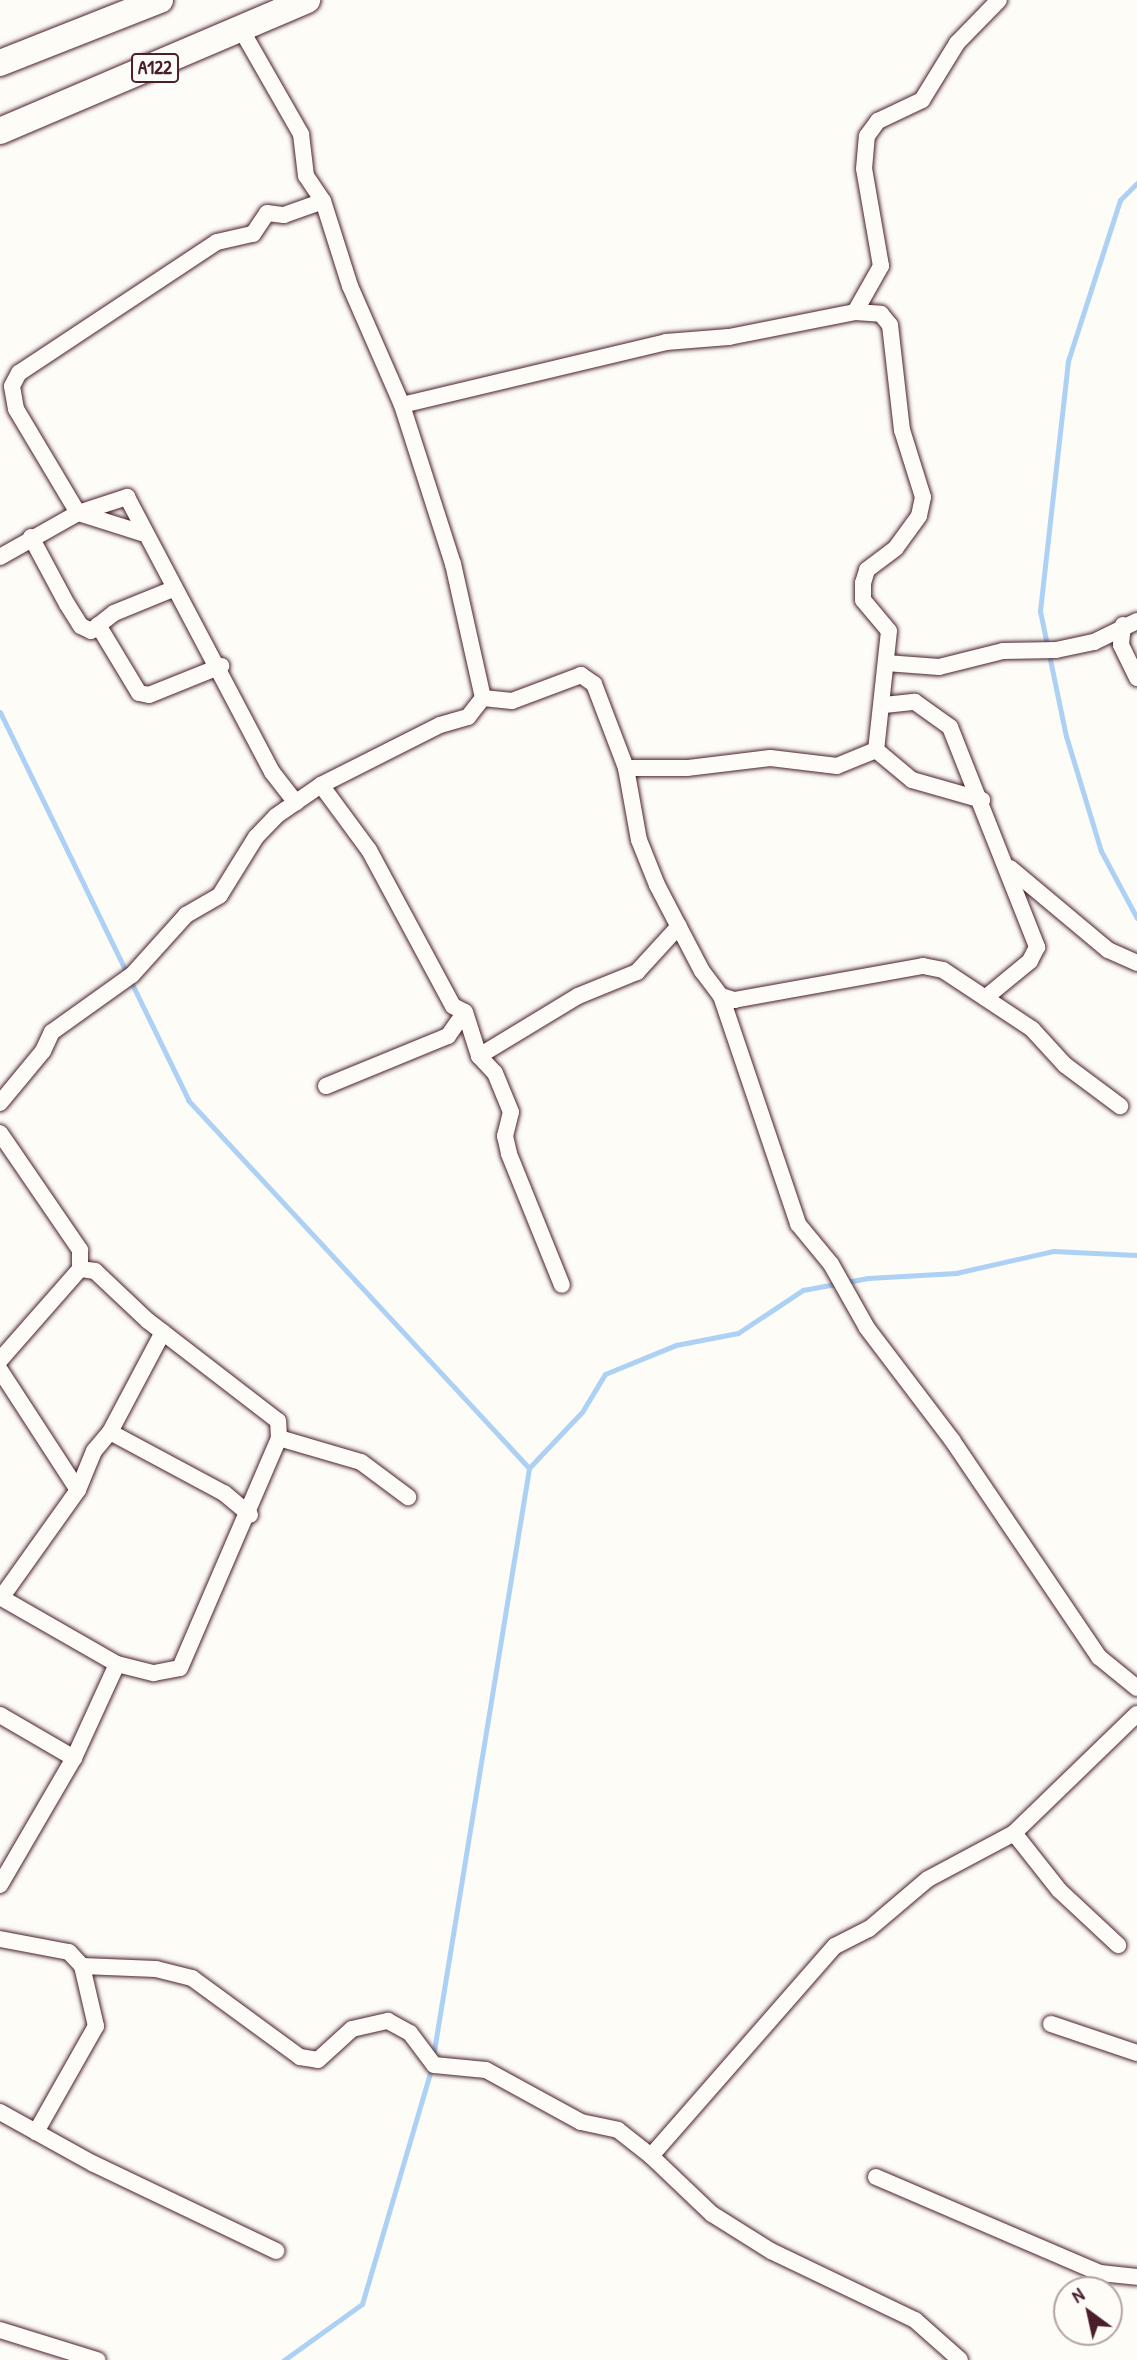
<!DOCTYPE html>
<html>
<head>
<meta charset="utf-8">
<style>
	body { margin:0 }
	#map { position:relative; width:1137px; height:2360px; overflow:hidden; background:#fdfcf7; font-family:"Patrick Hand",sans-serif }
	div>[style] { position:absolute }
	.stream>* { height:5px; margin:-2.5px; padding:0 2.5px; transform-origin:2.5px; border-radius:2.5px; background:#add1f5 }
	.roads { filter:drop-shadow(0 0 2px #4a1f2b) drop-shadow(0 0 2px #4a1f2b) }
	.minor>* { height:16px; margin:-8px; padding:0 8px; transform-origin:8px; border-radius:8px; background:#fdfcf7 }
	.trunk>* { height:26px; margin:-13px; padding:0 13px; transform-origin:13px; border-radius:13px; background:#fdfcf7 }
	span { translate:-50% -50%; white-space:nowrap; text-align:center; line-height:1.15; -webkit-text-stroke:6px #fdfcf7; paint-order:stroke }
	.shield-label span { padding:2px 5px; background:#fdfcf7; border:2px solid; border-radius:5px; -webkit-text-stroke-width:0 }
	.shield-label { font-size:19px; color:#4a1f2b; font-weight:700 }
	.north { position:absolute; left:1053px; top:2276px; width:70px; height:70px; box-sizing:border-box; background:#fdfcf7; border:2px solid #b5a4a5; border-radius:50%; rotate:327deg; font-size:19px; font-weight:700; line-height:28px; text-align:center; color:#4a1f2b }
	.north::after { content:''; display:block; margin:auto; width:24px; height:32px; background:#4a1f2b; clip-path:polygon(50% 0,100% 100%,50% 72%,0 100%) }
</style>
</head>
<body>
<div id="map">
	<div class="stream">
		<i style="left:1137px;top:183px;width:24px;rotate:135deg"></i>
		<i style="left:1120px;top:200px;width:169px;rotate:107.9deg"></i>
		<i style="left:1068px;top:361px;width:252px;rotate:96.4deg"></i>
		<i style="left:1040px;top:611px;width:128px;rotate:78.3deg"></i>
		<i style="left:1066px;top:736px;width:120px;rotate:73.1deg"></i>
		<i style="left:1101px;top:851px;width:76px;rotate:61.8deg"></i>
		<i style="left:0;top:712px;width:431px;rotate:64.1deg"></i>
		<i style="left:188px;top:1100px;width:502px;rotate:47.18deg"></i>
		<i style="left:433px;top:2057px;width:597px;rotate:-80.74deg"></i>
		<i style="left:529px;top:1468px;width:77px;rotate:-46.6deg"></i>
		<i style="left:582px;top:1412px;width:44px;rotate:-58.8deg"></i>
		<i style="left:605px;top:1374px;width:77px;rotate:-22.2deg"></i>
		<i style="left:676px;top:1345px;width:63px;rotate:-11deg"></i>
		<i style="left:738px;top:1333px;width:78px;rotate:-33.5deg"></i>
		<i style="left:803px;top:1290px;width:66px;rotate:-10.5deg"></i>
		<i style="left:868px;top:1278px;width:88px;rotate:-3.3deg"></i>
		<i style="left:956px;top:1273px;width:99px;rotate:-12.8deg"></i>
		<i style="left:1053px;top:1251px;width:84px;rotate:2.7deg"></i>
		<i style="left:284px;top:2360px;width:96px;rotate:-35.7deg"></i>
		<i style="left:362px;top:2304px;width:248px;rotate:-73.6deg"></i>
	</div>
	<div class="roads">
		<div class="minor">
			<i style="left:855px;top:312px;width:53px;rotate:-60.5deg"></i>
			<i style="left:881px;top:266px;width:98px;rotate:-99.9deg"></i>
			<i style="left:864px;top:169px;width:33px;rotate:-85deg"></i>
			<i style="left:867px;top:136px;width:19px;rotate:-54deg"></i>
			<i style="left:878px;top:121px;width:49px;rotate:-25.5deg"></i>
			<i style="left:922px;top:100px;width:67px;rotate:-58.4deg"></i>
			<i style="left:957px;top:43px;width:60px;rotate:-45.7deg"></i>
			<i style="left:402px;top:405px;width:271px;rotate:-13.4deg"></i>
			<i style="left:666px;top:342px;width:63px;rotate:-4.5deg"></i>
			<i style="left:729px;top:337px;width:128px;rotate:-11.2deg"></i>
			<i style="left:855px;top:312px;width:26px;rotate:4deg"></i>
			<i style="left:881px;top:314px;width:14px;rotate:51deg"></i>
			<i style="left:890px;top:325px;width:106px;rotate:83.5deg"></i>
			<i style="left:902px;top:430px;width:70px;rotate:72.6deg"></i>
			<i style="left:923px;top:497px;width:19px;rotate:102deg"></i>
			<i style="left:919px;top:516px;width:39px;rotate:126deg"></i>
			<i style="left:896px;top:548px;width:36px;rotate:143deg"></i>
			<i style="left:867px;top:570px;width:14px;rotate:107deg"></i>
			<i style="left:863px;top:583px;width:17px;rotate:90deg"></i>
			<i style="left:863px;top:600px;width:40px;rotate:50deg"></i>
			<i style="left:889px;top:631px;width:120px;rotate:96.2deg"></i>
			<i style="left:876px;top:750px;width:42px;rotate:157.7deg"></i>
			<i style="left:837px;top:766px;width:67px;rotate:-173.2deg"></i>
			<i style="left:770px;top:758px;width:84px;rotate:173.1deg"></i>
			<i style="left:687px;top:768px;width:61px;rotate:180deg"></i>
			<i style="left:142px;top:533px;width:67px;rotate:-162.6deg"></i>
			<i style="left:78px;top:513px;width:121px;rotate:-120.8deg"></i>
			<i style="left:16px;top:409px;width:23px;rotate:-100deg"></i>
			<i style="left:12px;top:386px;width:15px;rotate:-62deg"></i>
			<i style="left:19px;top:373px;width:237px;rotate:-33.5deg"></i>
			<i style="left:217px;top:242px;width:37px;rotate:-13deg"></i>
			<i style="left:253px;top:234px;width:25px;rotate:-56deg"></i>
			<i style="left:267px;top:213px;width:17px;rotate:7deg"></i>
			<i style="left:284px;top:215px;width:41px;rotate:-19.7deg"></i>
			<i style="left:31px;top:537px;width:76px;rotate:61.8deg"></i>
			<i style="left:67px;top:604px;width:26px;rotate:58deg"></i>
			<i style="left:81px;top:626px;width:11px;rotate:27deg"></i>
			<i style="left:91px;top:631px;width:29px;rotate:-38deg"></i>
			<i style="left:114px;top:613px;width:64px;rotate:-22.1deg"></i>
			<i style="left:0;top:557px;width:90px;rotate:-29.4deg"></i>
			<i style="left:78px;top:513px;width:52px;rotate:-18.1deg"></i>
			<i style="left:127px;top:497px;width:311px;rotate:62.2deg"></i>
			<i style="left:272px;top:772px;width:39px;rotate:52deg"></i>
			<i style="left:98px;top:625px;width:79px;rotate:58.9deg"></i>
			<i style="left:139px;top:693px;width:10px;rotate:11deg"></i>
			<i style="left:149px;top:695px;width:78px;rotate:-21.9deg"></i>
			<i style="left:1123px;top:625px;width:20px;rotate:96deg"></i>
			<i style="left:1121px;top:645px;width:37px;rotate:64deg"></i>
			<i style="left:886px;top:663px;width:53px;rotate:4.3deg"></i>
			<i style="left:939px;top:667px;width:66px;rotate:-14deg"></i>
			<i style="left:1003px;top:651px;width:53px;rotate:-1.1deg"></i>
			<i style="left:1056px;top:650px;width:39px;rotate:-12deg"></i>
			<i style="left:1094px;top:642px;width:48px;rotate:-26deg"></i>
			<i style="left:483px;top:698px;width:29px;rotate:6deg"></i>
			<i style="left:512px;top:701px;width:74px;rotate:-20.6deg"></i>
			<i style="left:581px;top:675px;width:16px;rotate:35deg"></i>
			<i style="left:594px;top:684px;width:90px;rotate:69.1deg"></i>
			<i style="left:626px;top:768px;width:73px;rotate:79.8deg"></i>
			<i style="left:639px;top:840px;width:48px;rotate:68.2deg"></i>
			<i style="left:657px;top:885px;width:97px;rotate:62.4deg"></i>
			<i style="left:702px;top:971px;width:31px;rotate:53deg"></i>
			<i style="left:721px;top:996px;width:14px;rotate:17deg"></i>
			<i style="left:734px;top:1000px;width:192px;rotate:-10.2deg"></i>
			<i style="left:923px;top:966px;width:20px;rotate:11deg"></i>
			<i style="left:943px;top:970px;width:107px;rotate:33.5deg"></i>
			<i style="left:1032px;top:1029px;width:49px;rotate:47.5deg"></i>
			<i style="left:1065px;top:1065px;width:69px;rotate:36.7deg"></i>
			<i style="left:884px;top:705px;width:31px;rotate:-6deg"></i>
			<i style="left:915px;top:702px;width:43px;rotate:35.5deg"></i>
			<i style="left:950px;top:727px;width:237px;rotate:68.4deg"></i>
			<i style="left:1037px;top:947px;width:16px;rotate:117deg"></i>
			<i style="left:1030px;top:961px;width:58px;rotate:140.6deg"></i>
			<i style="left:876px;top:750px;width:47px;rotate:39.8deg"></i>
			<i style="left:912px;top:780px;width:73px;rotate:15.9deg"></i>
			<i style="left:321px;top:785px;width:81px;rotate:53.6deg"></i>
			<i style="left:369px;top:850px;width:177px;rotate:61.7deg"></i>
			<i style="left:453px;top:1006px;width:13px;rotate:27deg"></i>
			<i style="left:465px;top:1012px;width:46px;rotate:72.3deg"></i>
			<i style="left:479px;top:1056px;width:23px;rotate:47deg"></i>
			<i style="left:495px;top:1073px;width:42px;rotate:67.7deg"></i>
			<i style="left:511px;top:1112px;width:25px;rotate:104deg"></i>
			<i style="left:505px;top:1136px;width:18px;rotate:77deg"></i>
			<i style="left:509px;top:1154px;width:141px;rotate:68deg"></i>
			<i style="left:1010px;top:868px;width:128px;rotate:39.9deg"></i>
			<i style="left:1108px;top:950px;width:32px;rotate:24deg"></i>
			<i style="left:721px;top:996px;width:241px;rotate:71.3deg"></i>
			<i style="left:798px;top:1224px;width:52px;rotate:50.5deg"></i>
			<i style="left:831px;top:1264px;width:73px;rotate:60.6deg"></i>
			<i style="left:867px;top:1328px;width:141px;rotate:52.8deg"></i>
			<i style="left:952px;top:1440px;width:262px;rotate:55.9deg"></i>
			<i style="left:1099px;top:1657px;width:49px;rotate:39.2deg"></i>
			<i style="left:479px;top:1056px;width:116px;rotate:-31.2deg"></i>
			<i style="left:578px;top:996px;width:64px;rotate:-22.1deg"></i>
			<i style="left:637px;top:972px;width:62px;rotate:-47.6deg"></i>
			<i style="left:326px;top:1086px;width:132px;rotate:-22.3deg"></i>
			<i style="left:448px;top:1036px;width:29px;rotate:-55deg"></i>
			<i style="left:0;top:1103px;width:67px;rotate:-50.4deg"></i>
			<i style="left:43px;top:1051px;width:21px;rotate:-65deg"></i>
			<i style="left:52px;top:1032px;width:98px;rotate:-35.5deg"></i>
			<i style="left:132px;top:975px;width:81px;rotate:-48deg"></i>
			<i style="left:186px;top:915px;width:39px;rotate:-30deg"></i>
			<i style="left:220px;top:895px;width:68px;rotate:-58.2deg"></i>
			<i style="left:256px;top:837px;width:29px;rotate:-46deg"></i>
			<i style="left:276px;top:816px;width:55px;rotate:-34.6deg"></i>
			<i style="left:321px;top:785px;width:133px;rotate:-26.8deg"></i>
			<i style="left:440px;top:725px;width:29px;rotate:-16deg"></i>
			<i style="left:468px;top:717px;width:24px;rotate:-52deg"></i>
			<i style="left:483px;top:698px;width:137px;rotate:-102.6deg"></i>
			<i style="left:453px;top:564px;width:167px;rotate:-107.8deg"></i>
			<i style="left:402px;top:405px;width:130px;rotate:-113.6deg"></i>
			<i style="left:350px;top:286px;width:89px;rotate:-107.6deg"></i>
			<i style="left:323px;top:201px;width:30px;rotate:-124deg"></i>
			<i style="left:306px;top:176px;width:42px;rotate:-96.8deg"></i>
			<i style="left:301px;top:134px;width:119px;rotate:-119.8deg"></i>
			<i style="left:0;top:1133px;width:142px;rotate:55.6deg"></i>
			<i style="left:80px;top:1250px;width:19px;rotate:90deg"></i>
			<i style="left:80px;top:1269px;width:121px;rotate:131.3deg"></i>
			<i style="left:0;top:1370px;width:143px;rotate:57deg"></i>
			<i style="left:110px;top:1432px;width:113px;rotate:-62.1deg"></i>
			<i style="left:279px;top:1438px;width:85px;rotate:16.3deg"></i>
			<i style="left:361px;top:1462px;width:59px;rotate:36.7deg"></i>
			<i style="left:0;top:1597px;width:135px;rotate:29.8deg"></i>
			<i style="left:117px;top:1664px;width:38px;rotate:14deg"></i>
			<i style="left:154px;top:1673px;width:26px;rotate:-11deg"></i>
			<i style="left:180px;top:1668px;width:250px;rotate:-66.7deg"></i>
			<i style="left:279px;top:1438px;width:17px;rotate:-93deg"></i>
			<i style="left:278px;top:1421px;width:164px;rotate:-142.4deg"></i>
			<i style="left:148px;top:1321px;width:73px;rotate:-136.7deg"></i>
			<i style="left:95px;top:1271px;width:15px;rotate:-172deg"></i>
			<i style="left:1px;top:1598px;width:133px;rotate:-54.5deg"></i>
			<i style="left:78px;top:1490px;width:42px;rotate:-67.7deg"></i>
			<i style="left:94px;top:1451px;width:25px;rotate:-50deg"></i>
			<i style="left:110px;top:1432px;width:129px;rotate:28.2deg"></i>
			<i style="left:224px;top:1493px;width:34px;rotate:40deg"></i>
			<i style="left:0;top:1715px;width:86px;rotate:30.2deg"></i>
			<i style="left:1014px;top:1833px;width:73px;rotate:51.7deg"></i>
			<i style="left:1059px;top:1890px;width:81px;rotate:43deg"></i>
			<i style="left:0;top:1885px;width:147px;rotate:-59.8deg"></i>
			<i style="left:74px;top:1758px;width:103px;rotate:-65.4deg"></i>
			<i style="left:0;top:1939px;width:70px;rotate:10.7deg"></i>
			<i style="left:69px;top:1952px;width:19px;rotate:47deg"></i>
			<i style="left:82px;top:1966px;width:62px;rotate:76.9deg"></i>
			<i style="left:96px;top:2026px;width:122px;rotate:119.5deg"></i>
			<i style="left:82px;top:1966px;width:74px;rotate:2.3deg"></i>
			<i style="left:156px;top:1969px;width:37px;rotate:14deg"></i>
			<i style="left:192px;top:1978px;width:134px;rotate:36.2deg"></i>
			<i style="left:300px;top:2057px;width:18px;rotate:9deg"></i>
			<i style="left:318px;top:2060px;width:46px;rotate:-42.4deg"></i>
			<i style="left:352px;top:2029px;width:37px;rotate:-13deg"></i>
			<i style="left:388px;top:2021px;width:25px;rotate:29deg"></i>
			<i style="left:410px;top:2033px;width:40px;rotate:53deg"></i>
			<i style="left:434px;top:2065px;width:52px;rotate:5.5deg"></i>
			<i style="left:486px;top:2070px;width:108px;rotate:28.7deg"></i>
			<i style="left:581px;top:2122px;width:38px;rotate:12deg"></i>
			<i style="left:618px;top:2130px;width:42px;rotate:38.2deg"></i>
			<i style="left:651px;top:2156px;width:279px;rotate:-48.8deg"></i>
			<i style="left:835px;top:1946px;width:38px;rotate:-27deg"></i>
			<i style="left:869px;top:1929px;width:77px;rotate:-40.3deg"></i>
			<i style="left:928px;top:1879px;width:98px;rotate:-28.1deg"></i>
			<i style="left:1014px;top:1833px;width:171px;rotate:-44.1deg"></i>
			<i style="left:1051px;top:2024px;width:91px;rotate:18.6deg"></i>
			<i style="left:0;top:2112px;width:107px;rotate:29deg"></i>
			<i style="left:94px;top:2164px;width:202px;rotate:25.5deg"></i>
			<i style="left:651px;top:2156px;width:84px;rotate:43.6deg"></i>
			<i style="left:712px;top:2214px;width:70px;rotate:32.1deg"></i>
			<i style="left:771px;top:2251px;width:160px;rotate:25.6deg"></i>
			<i style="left:915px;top:2320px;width:60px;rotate:41.6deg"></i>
			<i style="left:876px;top:2177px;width:244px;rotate:23.2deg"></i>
			<i style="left:1100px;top:2273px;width:37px;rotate:6deg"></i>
			<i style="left:0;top:2330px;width:102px;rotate:17.2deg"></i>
		</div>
		<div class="trunk">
			<i style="left:0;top:63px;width:172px;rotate:-21.5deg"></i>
			<i style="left:0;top:131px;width:334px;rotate:-23.1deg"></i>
		</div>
	</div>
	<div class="shield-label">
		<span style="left:155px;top:68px">A122</span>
	</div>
	<div class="north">N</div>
</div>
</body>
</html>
